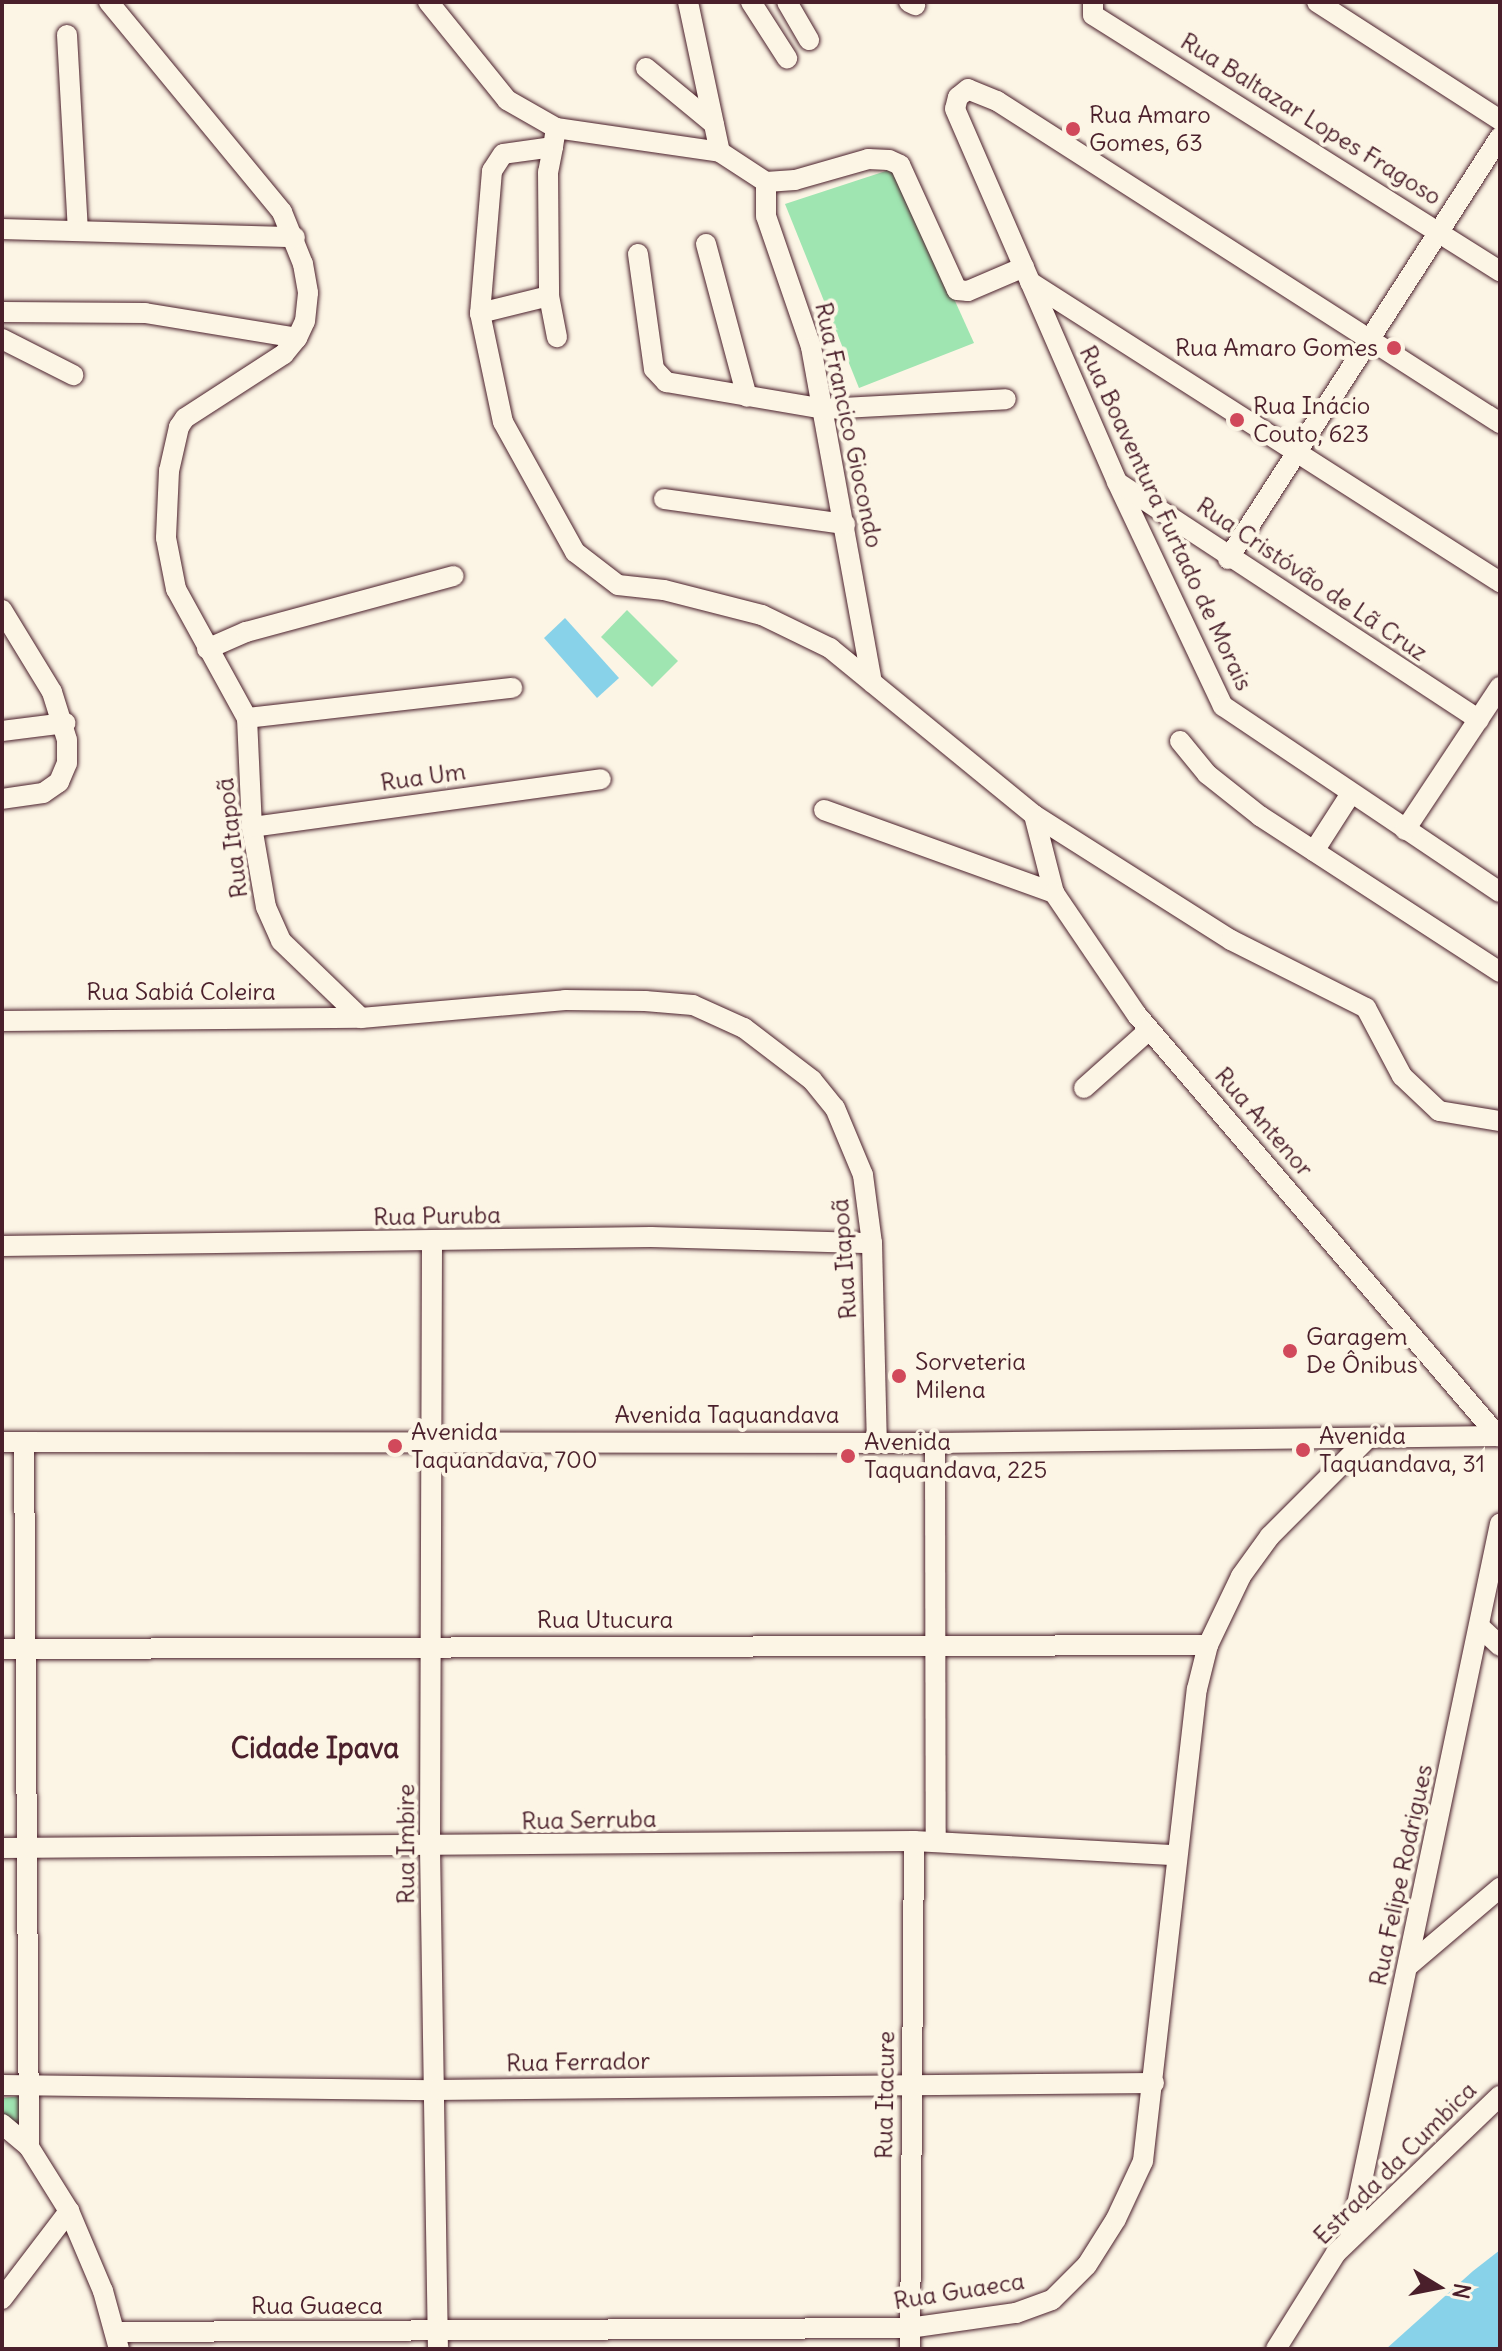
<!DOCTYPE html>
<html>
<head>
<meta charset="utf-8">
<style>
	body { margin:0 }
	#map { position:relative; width:1502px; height:2351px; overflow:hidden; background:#fcf5e5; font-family:Delius,sans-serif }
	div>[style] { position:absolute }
	.green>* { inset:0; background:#9fe5b1 }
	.water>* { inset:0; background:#88d2e9 }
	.roads { filter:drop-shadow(0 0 2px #4a1f2b) drop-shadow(0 0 2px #4a1f2b) }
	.minor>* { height:20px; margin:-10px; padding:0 10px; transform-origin:10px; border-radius:10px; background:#fcf5e5 }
	.dots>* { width:22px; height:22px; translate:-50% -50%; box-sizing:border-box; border:4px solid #fcf5e5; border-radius:50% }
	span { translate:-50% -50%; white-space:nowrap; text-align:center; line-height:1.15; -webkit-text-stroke:8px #fcf5e5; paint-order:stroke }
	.poi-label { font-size:24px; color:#4a1f2b }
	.left { translate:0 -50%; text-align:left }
	.right { translate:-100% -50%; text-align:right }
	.street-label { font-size:24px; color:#4a1f2b }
	.quarter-label { font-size:28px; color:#4a1f2b; font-weight:700 }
	.frame { position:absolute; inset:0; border:4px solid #4a1f2b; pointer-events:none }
	.north { position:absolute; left:1398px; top:2247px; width:80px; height:80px; -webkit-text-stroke:6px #fcf5e5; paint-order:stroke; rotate:100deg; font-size:22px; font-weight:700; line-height:32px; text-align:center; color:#4a1f2b }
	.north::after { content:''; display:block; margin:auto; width:28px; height:36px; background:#4a1f2b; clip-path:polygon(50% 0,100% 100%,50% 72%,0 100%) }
</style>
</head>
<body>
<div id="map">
	<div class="green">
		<i style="clip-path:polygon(895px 168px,974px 343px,859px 388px,785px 204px)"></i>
		<i style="clip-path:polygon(627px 610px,678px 661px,652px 687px,601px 637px)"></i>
		<i style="clip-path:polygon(21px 2096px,20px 2129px,2px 2118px,2px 2098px)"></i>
	</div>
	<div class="water">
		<i style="clip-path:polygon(565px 618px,619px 678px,597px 698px,544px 638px)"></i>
		<i style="clip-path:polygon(1500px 2250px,1500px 2349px,1386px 2349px,1473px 2271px)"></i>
	</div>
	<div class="roads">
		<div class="minor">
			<i style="left:109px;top:2px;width:272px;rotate:50.5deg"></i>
			<i style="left:282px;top:212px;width:56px;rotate:68deg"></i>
			<i style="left:303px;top:264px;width:29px;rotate:80deg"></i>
			<i style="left:308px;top:293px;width:28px;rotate:96deg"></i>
			<i style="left:305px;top:321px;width:19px;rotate:115deg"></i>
			<i style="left:297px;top:338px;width:21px;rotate:129deg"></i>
			<i style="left:284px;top:354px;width:118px;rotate:147.1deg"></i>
			<i style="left:185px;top:418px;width:11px;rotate:124deg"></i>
			<i style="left:179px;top:427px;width:45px;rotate:102.8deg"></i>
			<i style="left:169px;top:471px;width:67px;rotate:92.6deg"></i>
			<i style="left:166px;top:538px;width:52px;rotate:78.9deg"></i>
			<i style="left:176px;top:589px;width:147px;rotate:61.2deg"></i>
			<i style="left:247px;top:718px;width:109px;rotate:87.4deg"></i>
			<i style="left:252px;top:827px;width:81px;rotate:80.1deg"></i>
			<i style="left:266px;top:907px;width:37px;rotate:66deg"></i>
			<i style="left:281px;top:941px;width:111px;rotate:43.9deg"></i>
			<i style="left:428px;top:2px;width:126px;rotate:51.1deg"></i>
			<i style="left:507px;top:100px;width:56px;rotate:29.7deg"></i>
			<i style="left:556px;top:128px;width:166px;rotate:8.3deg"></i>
			<i style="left:720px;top:152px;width:55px;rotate:33.1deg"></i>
			<i style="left:766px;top:182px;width:29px;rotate:-4deg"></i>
			<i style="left:795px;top:180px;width:76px;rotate:-16deg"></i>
			<i style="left:868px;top:159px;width:21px;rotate:3deg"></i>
			<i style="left:889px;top:160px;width:12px;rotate:24deg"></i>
			<i style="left:900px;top:165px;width:137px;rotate:65.5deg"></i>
			<i style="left:957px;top:290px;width:11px;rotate:5deg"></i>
			<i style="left:968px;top:291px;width:61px;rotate:-23.2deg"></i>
			<i style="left:688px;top:2px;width:153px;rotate:78deg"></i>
			<i style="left:751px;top:2px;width:67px;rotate:57.3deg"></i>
			<i style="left:787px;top:2px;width:44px;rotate:59.9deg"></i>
			<i style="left:909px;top:2px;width:7px;rotate:27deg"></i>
			<i style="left:1093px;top:2px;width:13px;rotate:90deg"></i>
			<i style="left:1093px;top:15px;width:481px;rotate:32.2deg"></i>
			<i style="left:1317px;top:2px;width:218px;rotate:32.8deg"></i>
			<i style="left:67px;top:35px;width:195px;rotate:86.8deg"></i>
			<i style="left:646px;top:68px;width:88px;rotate:39.5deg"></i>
			<i style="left:556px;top:128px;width:19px;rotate:99deg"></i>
			<i style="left:553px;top:147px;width:50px;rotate:172deg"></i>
			<i style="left:503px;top:154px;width:20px;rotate:123deg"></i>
			<i style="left:492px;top:171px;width:143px;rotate:94.8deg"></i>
			<i style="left:480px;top:313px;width:111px;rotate:78.1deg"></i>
			<i style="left:503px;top:422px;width:149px;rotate:61deg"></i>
			<i style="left:575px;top:552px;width:54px;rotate:37.5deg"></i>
			<i style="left:618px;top:585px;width:46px;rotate:6.2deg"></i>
			<i style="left:664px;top:590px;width:101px;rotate:14.3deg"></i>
			<i style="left:762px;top:615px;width:76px;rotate:25.9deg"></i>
			<i style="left:830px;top:648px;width:264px;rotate:39.3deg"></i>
			<i style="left:1034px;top:815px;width:233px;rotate:32.4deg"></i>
			<i style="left:1231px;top:940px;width:151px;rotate:26.7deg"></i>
			<i style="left:1366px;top:1008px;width:77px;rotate:62.1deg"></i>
			<i style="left:1402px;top:1076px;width:51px;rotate:43.4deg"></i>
			<i style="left:1439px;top:1111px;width:62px;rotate:9.3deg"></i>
			<i style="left:553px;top:147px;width:25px;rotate:101deg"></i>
			<i style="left:548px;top:172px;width:124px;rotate:89.5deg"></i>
			<i style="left:549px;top:296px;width:42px;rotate:79deg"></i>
			<i style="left:766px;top:182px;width:34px;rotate:90deg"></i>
			<i style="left:766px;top:216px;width:139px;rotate:71deg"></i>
			<i style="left:811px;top:347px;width:341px;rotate:79.7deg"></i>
			<i style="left:2px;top:229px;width:293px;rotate:1.6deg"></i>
			<i style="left:706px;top:244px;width:158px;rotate:75deg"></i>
			<i style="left:638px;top:254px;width:116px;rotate:82.1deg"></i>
			<i style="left:654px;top:369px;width:18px;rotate:47deg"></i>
			<i style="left:666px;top:382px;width:160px;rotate:9.7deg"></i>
			<i style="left:824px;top:409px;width:182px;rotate:-3.1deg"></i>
			<i style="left:1030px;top:282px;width:558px;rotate:32.55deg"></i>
			<i style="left:2px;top:312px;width:143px;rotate:0.4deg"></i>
			<i style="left:145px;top:313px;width:154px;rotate:9.3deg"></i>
			<i style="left:480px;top:313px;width:71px;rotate:-13.8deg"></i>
			<i style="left:2px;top:339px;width:80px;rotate:26.9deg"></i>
			<i style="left:1500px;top:423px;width:597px;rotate:-147.37deg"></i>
			<i style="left:997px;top:101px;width:31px;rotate:-158deg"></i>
			<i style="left:968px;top:89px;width:13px;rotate:141deg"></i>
			<i style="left:958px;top:97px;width:12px;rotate:104deg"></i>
			<i style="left:955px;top:109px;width:407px;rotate:66.5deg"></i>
			<i style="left:1117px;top:482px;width:248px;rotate:64.7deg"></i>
			<i style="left:1223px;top:706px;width:334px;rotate:33.9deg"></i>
			<i style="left:1117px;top:482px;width:433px;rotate:33.3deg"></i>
			<i style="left:664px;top:499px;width:183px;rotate:7.9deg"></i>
			<i style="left:1228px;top:559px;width:502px;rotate:-57.2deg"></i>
			<i style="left:2px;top:610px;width:96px;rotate:58.6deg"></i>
			<i style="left:52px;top:692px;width:50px;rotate:72.6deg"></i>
			<i style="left:67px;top:740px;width:23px;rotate:90deg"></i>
			<i style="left:67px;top:763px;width:21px;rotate:113deg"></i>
			<i style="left:59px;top:782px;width:19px;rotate:145deg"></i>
			<i style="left:43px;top:793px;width:41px;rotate:171.7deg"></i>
			<i style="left:207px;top:649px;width:43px;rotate:-23.6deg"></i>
			<i style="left:246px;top:632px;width:215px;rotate:-15.1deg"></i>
			<i style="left:247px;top:718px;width:267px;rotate:-6.5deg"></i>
			<i style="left:2px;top:731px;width:64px;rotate:-7.2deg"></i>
			<i style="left:1180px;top:741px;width:43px;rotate:50.7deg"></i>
			<i style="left:1207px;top:774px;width:68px;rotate:38.4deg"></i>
			<i style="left:1260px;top:816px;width:286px;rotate:33deg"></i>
			<i style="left:824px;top:810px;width:245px;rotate:19.8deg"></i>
			<i style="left:1034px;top:815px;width:81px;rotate:75.6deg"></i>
			<i style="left:1054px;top:893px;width:148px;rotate:55.8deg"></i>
			<i style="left:1137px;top:1015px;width:555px;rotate:49.39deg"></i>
			<i style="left:252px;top:827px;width:352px;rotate:-7.8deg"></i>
			<i style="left:1405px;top:830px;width:172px;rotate:-56.4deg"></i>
			<i style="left:1314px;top:851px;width:67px;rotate:-57.3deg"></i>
			<i style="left:2px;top:1021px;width:359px;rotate:-0.5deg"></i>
			<i style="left:361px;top:1018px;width:205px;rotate:-5deg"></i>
			<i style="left:565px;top:1000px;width:80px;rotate:0.7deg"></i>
			<i style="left:645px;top:1001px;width:48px;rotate:4.8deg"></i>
			<i style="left:693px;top:1005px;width:56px;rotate:24.3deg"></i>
			<i style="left:744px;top:1028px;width:86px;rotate:37.4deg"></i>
			<i style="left:812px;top:1080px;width:36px;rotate:51deg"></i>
			<i style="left:835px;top:1108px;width:73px;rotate:67.3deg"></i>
			<i style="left:863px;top:1175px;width:69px;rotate:82.5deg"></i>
			<i style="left:872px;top:1243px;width:199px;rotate:88.6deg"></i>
			<i style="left:1084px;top:1088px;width:87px;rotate:-41.7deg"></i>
			<i style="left:432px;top:1243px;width:605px;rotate:90.19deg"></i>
			<i style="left:430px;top:1848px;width:501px;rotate:89.09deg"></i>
			<i style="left:2px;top:1246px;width:649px;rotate:-0.79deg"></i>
			<i style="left:651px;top:1237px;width:221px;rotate:1.6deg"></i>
			<i style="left:2px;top:1442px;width:933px;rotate:0.06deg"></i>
			<i style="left:935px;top:1443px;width:565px;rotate:-0.71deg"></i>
			<i style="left:24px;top:1442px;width:705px;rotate:89.59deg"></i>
			<i style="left:935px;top:1443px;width:399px;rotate:89.9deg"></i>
			<i style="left:1482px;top:1629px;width:25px;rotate:43deg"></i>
			<i style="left:2px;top:1649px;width:1206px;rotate:-0.19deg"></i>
			<i style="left:2px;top:1848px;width:912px;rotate:-0.44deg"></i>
			<i style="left:914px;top:1841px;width:262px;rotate:3.1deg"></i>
			<i style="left:1408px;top:1966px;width:121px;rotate:-40.3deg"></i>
			<i style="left:2px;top:2085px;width:432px;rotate:0.7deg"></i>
			<i style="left:434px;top:2090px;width:720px;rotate:-0.56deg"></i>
			<i style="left:2px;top:2124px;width:35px;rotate:40deg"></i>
			<i style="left:29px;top:2147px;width:75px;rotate:58deg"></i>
			<i style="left:69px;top:2211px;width:87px;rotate:67deg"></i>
			<i style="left:103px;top:2291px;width:60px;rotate:74.6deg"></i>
			<i style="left:1350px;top:2238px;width:730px;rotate:-78.14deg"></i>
			<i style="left:2px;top:2299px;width:111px;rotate:-52.7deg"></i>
			<i style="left:116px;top:2332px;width:793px;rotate:-0.29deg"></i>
			<i style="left:909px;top:2328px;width:108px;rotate:-8deg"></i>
			<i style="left:1016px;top:2313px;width:38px;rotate:-20deg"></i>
			<i style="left:1052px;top:2300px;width:49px;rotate:-45deg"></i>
			<i style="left:1087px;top:2265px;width:54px;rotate:-57.8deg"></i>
			<i style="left:1116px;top:2219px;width:64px;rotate:-65deg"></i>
			<i style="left:1143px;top:2161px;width:475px;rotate:-83.5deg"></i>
			<i style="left:1197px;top:1689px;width:45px;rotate:-76deg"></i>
			<i style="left:1208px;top:1645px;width:76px;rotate:-64.4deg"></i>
			<i style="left:1241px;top:1576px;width:49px;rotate:-54.1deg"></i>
			<i style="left:1270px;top:1536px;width:136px;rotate:-45deg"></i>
			<i style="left:910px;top:2349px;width:508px;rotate:-89.55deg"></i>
			<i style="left:1276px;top:2349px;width:113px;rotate:-58deg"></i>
			<i style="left:1336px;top:2253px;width:227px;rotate:-43.8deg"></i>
		</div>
	</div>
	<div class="dots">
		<i style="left:1073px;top:129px;background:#d1495b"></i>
		<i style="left:1394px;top:348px;background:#d1495b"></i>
		<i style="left:1237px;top:420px;background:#d1495b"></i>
		<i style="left:1290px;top:1351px;background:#d1495b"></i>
		<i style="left:899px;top:1376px;background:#d1495b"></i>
		<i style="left:395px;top:1446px;background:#d1495b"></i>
		<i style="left:1303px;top:1450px;background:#d1495b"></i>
		<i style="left:848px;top:1456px;background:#d1495b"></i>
	</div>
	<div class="poi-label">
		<span class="left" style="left:1089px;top:129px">Rua Amaro<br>Gomes, 63</span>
		<span class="right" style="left:1378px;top:348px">Rua Amaro Gomes</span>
		<span class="left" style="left:1253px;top:420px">Rua Inácio<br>Couto, 623</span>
		<span class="left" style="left:1306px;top:1351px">Garagem<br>De Ônibus</span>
		<span class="left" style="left:915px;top:1376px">Sorveteria<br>Milena</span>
		<span class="left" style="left:411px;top:1446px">Avenida<br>Taquandava, 700</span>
		<span class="left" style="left:1319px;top:1450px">Avenida<br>Taquandava, 31</span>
		<span class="left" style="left:864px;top:1456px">Avenida<br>Taquandava, 225</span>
	</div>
	<div class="street-label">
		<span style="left:1311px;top:119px;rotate:32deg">Rua Baltazar Lopes Fragoso</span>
		<span style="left:849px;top:425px;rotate:78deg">Rua Francico Giocondo</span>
		<span style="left:1166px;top:518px;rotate:65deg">Rua Boaventura Furtado de Morais</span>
		<span style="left:1312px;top:579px;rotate:34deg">Rua Cristóvão de Lã Cruz</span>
		<span style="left:423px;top:777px;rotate:-8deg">Rua Um</span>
		<span style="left:232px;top:838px;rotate:-97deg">Rua Itapoã</span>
		<span style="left:181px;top:992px">Rua Sabiá Coleira</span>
		<span style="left:1264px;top:1122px;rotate:49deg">Rua Antenor</span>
		<span style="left:437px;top:1216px;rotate:-1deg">Rua Puruba</span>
		<span style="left:844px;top:1259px;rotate:-94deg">Rua Itapoã</span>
		<span style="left:727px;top:1415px">Avenida Taquandava</span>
		<span style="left:605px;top:1620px">Rua Utucura</span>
		<span style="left:589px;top:1820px;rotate:-1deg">Rua Serruba</span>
		<span style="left:406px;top:1844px;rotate:-90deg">Rua Imbire</span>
		<span style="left:1401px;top:1875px;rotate:-78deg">Rua Felipe Rodrigues</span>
		<span style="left:578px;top:2062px;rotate:-1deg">Rua Ferrador</span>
		<span style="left:885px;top:2095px;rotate:-89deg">Rua Itacure</span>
		<span style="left:1395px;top:2163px;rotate:-45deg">Estrada da Cumbica</span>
		<span style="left:959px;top:2291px;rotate:-9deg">Rua Guaeca</span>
		<span style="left:317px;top:2306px">Rua Guaeca</span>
	</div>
	<div class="quarter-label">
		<span style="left:315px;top:1748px">Cidade Ipava</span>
	</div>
	<div class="frame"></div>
	<div class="north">N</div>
</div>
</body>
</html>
